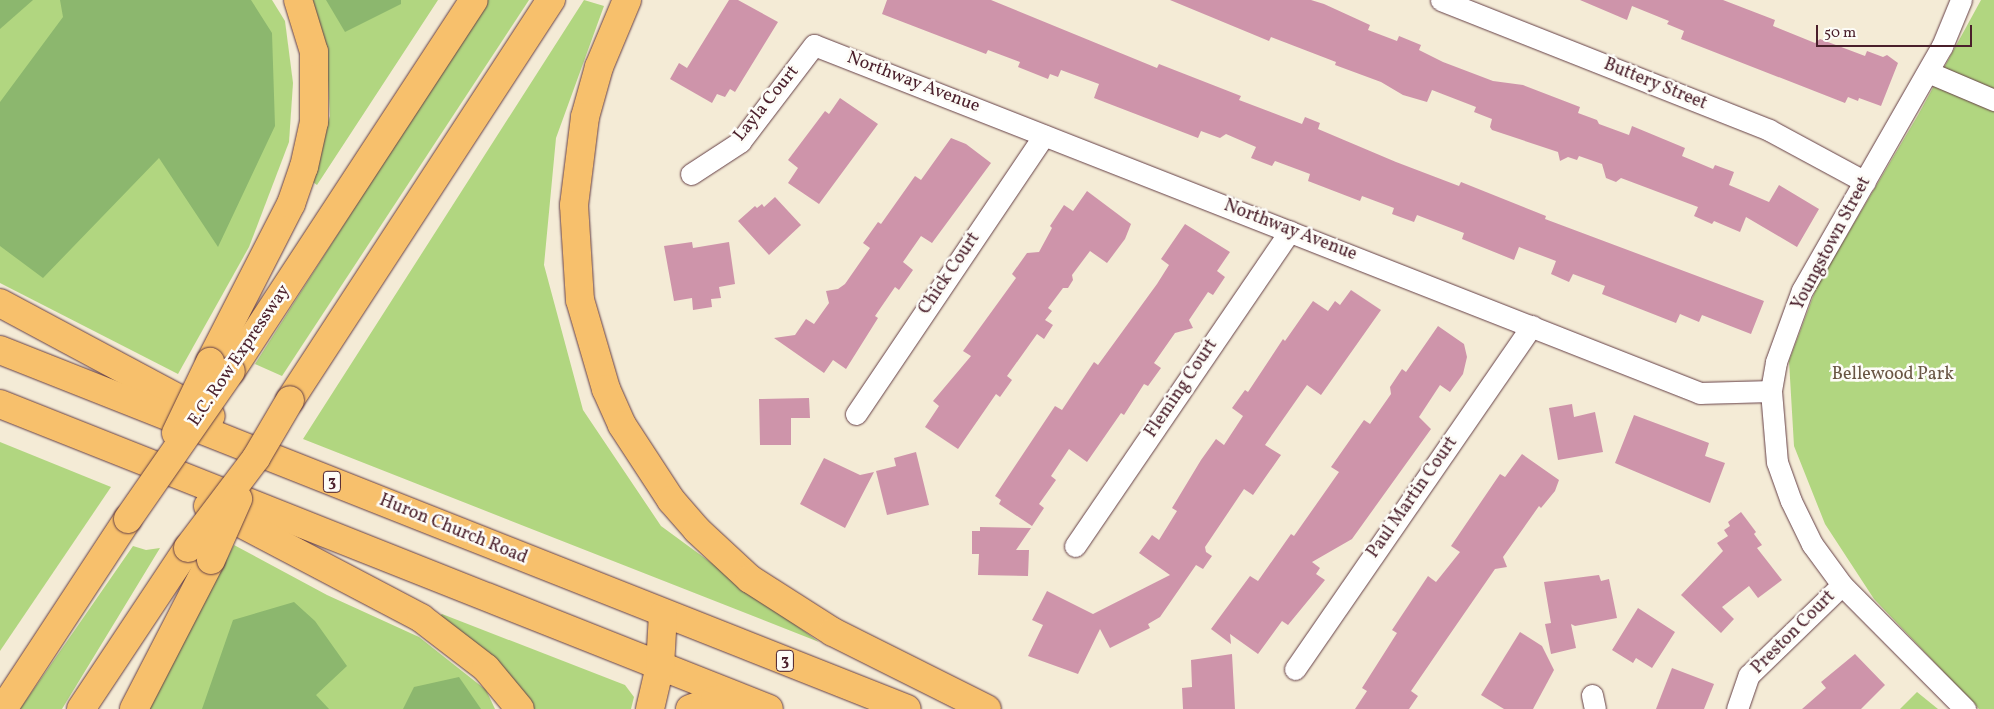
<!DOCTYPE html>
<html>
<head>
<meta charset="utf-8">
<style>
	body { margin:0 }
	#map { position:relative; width:1994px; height:709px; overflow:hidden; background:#f4ebd6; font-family:Vollkorn,serif }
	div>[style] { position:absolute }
	.green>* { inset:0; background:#b1d680 }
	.forest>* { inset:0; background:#8cb76e }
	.building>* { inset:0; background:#ce94aa }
	.roads { filter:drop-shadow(0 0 1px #643e45) drop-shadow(0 0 1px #643e45) }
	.minor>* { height:21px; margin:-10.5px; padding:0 10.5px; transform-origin:10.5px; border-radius:10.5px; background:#fff }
	.highway>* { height:28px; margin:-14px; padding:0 14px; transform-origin:14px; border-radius:14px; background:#f7c06c }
	.bridges { filter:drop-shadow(0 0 1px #643e45) drop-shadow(0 0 1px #643e45) }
	.highway-bridge>* { height:28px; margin:-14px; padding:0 14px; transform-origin:14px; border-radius:14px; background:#f7c06c }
	span { translate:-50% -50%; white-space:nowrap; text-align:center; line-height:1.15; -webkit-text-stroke:5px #fdfcf7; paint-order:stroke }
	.shield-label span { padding:1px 4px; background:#fdfcf7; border:1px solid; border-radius:4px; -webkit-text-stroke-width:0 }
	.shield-label { font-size:16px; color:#4a1f2b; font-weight:700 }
	.street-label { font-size:18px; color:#4a1f2b }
	.park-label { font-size:18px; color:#695644 }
	.scale { position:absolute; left:1816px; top:25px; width:156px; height:22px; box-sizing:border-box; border:2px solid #4a1f2b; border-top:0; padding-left:6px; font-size:15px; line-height:18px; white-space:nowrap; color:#4a1f2b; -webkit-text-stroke:4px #fdfcf7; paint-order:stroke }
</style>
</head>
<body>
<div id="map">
	<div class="green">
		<i style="clip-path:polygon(0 0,272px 0,285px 21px,293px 83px,289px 142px,249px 247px,178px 374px,0 283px)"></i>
		<i style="clip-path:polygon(311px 0,438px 0,317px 185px,310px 180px,330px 116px,327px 62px)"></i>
		<i style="clip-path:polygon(487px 0,529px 0,282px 376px,255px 364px)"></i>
		<i style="clip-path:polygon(584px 0,604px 6px,556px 138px,544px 265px,583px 410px,661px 526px,819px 642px,303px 439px)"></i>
		<i style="clip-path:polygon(1981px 0,1994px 0,1994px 709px,1979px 709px,1874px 599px,1825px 524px,1794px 446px,1789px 361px,1817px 286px,1918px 115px)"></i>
		<i style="clip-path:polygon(0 442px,111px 487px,0 651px)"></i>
		<i style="clip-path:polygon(234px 545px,327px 595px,419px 637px,486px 690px,495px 709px,147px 709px)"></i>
		<i style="clip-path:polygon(133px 546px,146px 550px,160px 548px,62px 709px,20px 709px)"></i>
		<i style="clip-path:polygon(442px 614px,625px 685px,634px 697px,631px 709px,530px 709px,436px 619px)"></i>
		<i style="clip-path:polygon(1917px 692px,1938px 709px,1900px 709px)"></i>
	</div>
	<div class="forest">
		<i style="clip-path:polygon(0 0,33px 0,0 29px)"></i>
		<i style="clip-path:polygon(60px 0,251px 0,272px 33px,275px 126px,218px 247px,159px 158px,43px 278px,0 246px,0 102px,63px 17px)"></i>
		<i style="clip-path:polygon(326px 0,401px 0,401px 4px,345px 32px)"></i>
		<i style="clip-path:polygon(294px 602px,315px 621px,347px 666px,316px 695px,329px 709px,202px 709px,233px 620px)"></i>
		<i style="clip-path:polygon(459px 677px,481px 709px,403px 709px,414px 687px)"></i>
	</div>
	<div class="building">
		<i style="clip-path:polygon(729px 0,738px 0,778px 22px,735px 92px,730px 89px,725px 97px,717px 94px,712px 103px,670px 79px,679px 63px,687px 68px)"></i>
		<i style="clip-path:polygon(887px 0,991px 0,1157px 68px,1159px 64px,1241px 96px,1239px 100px,1302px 124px,1305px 117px,1320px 123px,1318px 129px,1396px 162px,1459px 186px,1461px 182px,1546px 216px,1545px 219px,1764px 301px,1751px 334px,1702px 315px,1699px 322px,1680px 314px,1676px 323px,1602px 294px,1605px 286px,1573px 274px,1569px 282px,1551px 274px,1556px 261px,1519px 247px,1514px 260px,1462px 239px,1464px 233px,1417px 215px,1414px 222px,1392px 214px,1394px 208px,1362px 196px,1360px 201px,1308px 181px,1310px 174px,1275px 161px,1272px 166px,1251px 158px,1256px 147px,1226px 134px,1220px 138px,1201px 131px,1198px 138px,1094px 98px,1099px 84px,1061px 70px,1058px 77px,1050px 74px,1048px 79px,1018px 67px,1020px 62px,988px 50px,986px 54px,882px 14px)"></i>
		<i style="clip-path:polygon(1170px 0,1311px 0,1324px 4px,1370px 25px,1368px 30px,1397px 41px,1399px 36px,1421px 45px,1419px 50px,1443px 62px,1493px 81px,1523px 85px,1580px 107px,1578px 113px,1597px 120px,1599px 124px,1629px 135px,1632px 126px,1685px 148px,1682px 156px,1713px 169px,1715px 165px,1734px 172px,1729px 185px,1769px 202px,1779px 185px,1819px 209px,1797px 247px,1746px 217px,1740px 232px,1714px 221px,1712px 224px,1694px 216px,1698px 207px,1621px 178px,1616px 182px,1606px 178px,1602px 164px,1579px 156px,1577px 160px,1568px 157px,1560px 161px,1558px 152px,1492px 130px,1490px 127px,1492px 119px,1474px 112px,1476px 107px,1432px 90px,1427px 102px,1403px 95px,1381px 82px,1335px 65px,1336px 62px,1271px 37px,1269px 41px)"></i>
		<i style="clip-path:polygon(1580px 0,1723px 0,1775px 20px,1773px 26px,1815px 43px,1820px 39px,1865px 56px,1867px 51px,1883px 57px,1887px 55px,1898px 63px,1881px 106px,1859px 98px,1858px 101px,1848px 97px,1845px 103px,1681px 39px,1684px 31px,1667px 24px,1669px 21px,1632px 6px,1627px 20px)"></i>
		<i style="clip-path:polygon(840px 98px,878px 124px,819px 204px,788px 183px,798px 168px,788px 160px,825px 111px,829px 114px)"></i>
		<i style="clip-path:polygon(951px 138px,966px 144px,991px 163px,932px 243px,921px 236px,903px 262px,913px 270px,899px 290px,895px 287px,875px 316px,878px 318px,846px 369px,833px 360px,824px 373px,774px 338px,795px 335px,806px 319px,814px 324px,829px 303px,826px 291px,838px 289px,845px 284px,870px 248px,863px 243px,878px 222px,881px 224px,915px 176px,921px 180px)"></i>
		<i style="clip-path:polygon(1087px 191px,1131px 224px,1125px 239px,1107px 263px,1090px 251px,1072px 275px,1073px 280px,1068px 288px,1063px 288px,1048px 308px,1052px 311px,1045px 320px,1053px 325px,1044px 339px,1037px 334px,1007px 376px,1012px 380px,1000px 397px,996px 394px,958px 449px,925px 427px,939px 406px,933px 401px,971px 356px,963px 351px,1016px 278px,1012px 274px,1027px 253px,1039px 252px,1052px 228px,1050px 226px,1064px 205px,1073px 211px)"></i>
		<i style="clip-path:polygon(775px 197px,801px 225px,769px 255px,738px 221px,755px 206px,757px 208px,762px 204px,764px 207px)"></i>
		<i style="clip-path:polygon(1185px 224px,1230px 252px,1217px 271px,1225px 277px,1213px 295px,1208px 292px,1189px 320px,1193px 328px,1175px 333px,1154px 363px,1161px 368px,1148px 386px,1144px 384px,1124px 415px,1121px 413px,1087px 462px,1069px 449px,1051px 476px,1056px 480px,1039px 504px,1044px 508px,1032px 526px,999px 504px,1001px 500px,995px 496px,1055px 406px,1062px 410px,1094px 362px,1098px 365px,1157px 284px,1169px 265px,1161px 259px)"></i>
		<i style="clip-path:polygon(692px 242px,693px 248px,729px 242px,735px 284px,719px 287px,721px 298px,711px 299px,712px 307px,693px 310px,692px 298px,674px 301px,664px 246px)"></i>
		<i style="clip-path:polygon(1351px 290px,1381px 310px,1321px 395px,1307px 385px,1265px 445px,1281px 455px,1253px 495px,1244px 489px,1205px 547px,1206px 552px,1212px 556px,1203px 569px,1196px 565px,1160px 617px,1148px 624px,1150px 628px,1110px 648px,1100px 629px,1078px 674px,1028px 656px,1043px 625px,1032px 620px,1047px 591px,1093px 614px,1170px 575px,1139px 553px,1152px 535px,1159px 540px,1177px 511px,1172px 508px,1201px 460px,1216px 439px,1224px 445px,1243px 416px,1232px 408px,1245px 390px,1248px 392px,1283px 339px,1285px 341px,1313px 301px,1328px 311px,1335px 301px,1340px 305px)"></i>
		<i style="clip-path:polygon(1438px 326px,1464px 344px,1467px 357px,1463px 374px,1450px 392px,1440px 385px,1419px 417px,1431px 429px,1352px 539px,1312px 562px,1320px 568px,1316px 574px,1325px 580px,1288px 625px,1282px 621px,1258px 654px,1230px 634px,1231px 644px,1211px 629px,1250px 576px,1258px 581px,1291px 534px,1294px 536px,1339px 472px,1331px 467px,1364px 420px,1370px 424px,1391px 394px,1390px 387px,1402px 369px,1406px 372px)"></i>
		<i style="clip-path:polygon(809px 398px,810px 418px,791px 418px,791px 445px,760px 445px,759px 399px)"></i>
		<i style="clip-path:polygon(1572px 404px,1574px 417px,1595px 412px,1603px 452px,1558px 460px,1549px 408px)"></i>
		<i style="clip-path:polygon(1634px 415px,1709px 443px,1705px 456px,1725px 463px,1710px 503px,1615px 463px)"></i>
		<i style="clip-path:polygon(916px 452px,929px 505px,887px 515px,876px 471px,896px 466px,894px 458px)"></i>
		<i style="clip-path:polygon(1522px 454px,1559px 480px,1555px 491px,1541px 508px,1539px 506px,1503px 557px,1507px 567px,1495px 569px,1448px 637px,1411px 691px,1418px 696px,1409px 709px,1355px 709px,1367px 691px,1362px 688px,1397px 633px,1392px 630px,1428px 576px,1436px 582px,1460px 552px,1451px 546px,1500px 474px,1505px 477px)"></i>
		<i style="clip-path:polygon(824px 458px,860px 475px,874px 472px,845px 528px,800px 504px)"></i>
		<i style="clip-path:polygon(1741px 512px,1756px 532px,1754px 534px,1762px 545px,1757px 548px,1782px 580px,1758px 598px,1749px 586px,1722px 607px,1734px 619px,1721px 633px,1681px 595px,1723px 551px,1717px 543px,1728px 536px,1724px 530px,1730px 526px,1728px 522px)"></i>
		<i style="clip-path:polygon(980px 527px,1031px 528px,1016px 550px,1029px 550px,1028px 576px,978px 575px,979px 554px,972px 554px,972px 531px,980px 531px)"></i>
		<i style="clip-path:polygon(1599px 575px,1601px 581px,1609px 579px,1617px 618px,1575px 626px,1571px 624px,1576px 648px,1551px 654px,1545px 624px,1551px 623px,1544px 582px)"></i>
		<i style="clip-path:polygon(1638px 608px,1675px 632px,1652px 668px,1636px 658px,1633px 663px,1612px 650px)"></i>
		<i style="clip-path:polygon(1520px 632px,1542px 646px,1554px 670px,1533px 709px,1504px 709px,1481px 695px)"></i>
		<i style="clip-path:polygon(1232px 654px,1235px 709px,1183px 709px,1182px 688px,1192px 687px,1191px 660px)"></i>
		<i style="clip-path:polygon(1855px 654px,1885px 685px,1861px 709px,1802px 709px,1826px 688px,1821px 682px)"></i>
		<i style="clip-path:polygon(1672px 668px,1714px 684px,1704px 709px,1656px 709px)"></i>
	</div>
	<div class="roads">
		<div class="minor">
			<i style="left:1441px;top:0;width:353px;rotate:21.6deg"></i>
			<i style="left:1769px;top:130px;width:109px;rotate:28.4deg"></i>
			<i style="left:1961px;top:0;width:50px;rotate:112.4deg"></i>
			<i style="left:1942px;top:46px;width:281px;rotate:119.8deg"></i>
			<i style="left:1802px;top:290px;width:77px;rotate:109.9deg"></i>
			<i style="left:1776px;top:362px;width:29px;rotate:100deg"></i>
			<i style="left:1771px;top:391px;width:71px;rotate:85.2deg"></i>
			<i style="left:1777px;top:462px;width:41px;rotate:70.3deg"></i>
			<i style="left:1791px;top:501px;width:48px;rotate:64deg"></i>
			<i style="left:1812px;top:544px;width:51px;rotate:53.8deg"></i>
			<i style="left:1842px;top:585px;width:175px;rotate:45.2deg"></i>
			<i style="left:1928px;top:72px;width:72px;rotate:23deg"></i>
			<i style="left:691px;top:174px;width:59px;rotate:-33.1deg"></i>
			<i style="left:740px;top:142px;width:122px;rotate:-52.7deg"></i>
			<i style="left:814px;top:45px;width:952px;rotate:21.44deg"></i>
			<i style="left:1700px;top:393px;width:71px;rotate:-1.6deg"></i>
			<i style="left:856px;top:414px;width:336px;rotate:-56deg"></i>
			<i style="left:1075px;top:546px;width:381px;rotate:-55.7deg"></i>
			<i style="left:1295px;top:669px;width:417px;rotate:-55.4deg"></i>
			<i style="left:1592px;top:695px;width:14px;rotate:78deg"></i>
			<i style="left:1737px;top:709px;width:36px;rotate:-71deg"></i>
			<i style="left:1749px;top:675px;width:129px;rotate:-44.1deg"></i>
		</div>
		<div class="highway">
			<i style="left:627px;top:0;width:73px;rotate:112.7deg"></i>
			<i style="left:599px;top:67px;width:52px;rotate:105.6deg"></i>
			<i style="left:585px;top:117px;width:89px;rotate:97.1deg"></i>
			<i style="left:574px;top:205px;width:95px;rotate:86.4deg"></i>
			<i style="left:580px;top:300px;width:93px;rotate:73.7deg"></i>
			<i style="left:606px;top:389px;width:39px;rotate:66deg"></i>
			<i style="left:622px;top:425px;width:90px;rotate:56.8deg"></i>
			<i style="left:671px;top:500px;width:40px;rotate:49deg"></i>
			<i style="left:697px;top:530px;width:72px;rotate:42.8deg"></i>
			<i style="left:750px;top:579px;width:98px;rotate:32.6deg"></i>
			<i style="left:833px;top:632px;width:172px;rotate:26.6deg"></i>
			<i style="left:0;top:303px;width:239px;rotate:28.2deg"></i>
			<i style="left:0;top:350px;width:975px;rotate:21.59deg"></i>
			<i style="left:210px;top:362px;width:178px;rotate:-62.9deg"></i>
			<i style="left:291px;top:204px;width:39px;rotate:-71deg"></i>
			<i style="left:304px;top:167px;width:46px;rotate:-77.5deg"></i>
			<i style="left:314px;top:122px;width:70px;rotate:-90deg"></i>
			<i style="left:314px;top:52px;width:54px;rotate:-107.1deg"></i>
			<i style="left:231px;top:371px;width:443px;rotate:-56.8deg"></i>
			<i style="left:290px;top:400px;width:478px;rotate:-56.9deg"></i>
			<i style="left:0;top:404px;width:827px;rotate:21.63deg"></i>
			<i style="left:208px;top:506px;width:241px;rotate:27.7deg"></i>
			<i style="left:421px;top:618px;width:82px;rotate:37.6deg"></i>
			<i style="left:486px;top:668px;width:53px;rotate:50.3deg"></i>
			<i style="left:3px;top:709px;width:227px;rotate:-56.7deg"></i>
			<i style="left:81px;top:709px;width:193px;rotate:-56.4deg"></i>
			<i style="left:134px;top:709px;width:168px;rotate:-62.7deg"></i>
			<i style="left:650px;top:709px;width:44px;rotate:-76.9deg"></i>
			<i style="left:660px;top:666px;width:52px;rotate:-86.7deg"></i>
			<i style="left:690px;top:709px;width:27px;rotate:-20deg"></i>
			<i style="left:715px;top:700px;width:24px"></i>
		</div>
	</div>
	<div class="bridges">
		<div class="highway-bridge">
			<i style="left:176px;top:433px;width:79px;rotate:-64.4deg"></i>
			<i style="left:128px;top:519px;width:180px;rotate:-55.2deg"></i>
			<i style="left:188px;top:548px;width:113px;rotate:-52.9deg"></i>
			<i style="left:256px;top:458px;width:67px;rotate:-59.6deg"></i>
			<i style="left:211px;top:560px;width:67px;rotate:-66.1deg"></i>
		</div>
	</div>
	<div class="shield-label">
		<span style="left:332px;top:482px">3</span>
		<span style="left:785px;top:661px">3</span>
	</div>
	<div class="street-label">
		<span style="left:913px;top:83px;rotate:21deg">Northway Avenue</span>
		<span style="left:1655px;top:85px;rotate:22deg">Buttery Street</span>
		<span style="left:767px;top:104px;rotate:-51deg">Layla Court</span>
		<span style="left:1290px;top:231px;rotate:21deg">Northway Avenue</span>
		<span style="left:1832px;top:244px;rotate:-62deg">Youngstown Street</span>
		<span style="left:950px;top:274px;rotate:-56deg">Chick Court</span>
		<span style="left:240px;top:356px;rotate:-56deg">E.C. Row Expressway</span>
		<span style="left:1182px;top:389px;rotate:-56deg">Fleming Court</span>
		<span style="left:1413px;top:498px;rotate:-55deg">Paul Martin Court</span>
		<span style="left:453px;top:530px;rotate:22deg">Huron Church Road</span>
		<span style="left:1794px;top:633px;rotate:-45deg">Preston Court</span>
	</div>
	<div class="park-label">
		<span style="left:1893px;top:375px">Bellewood Park</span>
	</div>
	<div class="scale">50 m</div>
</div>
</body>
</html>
